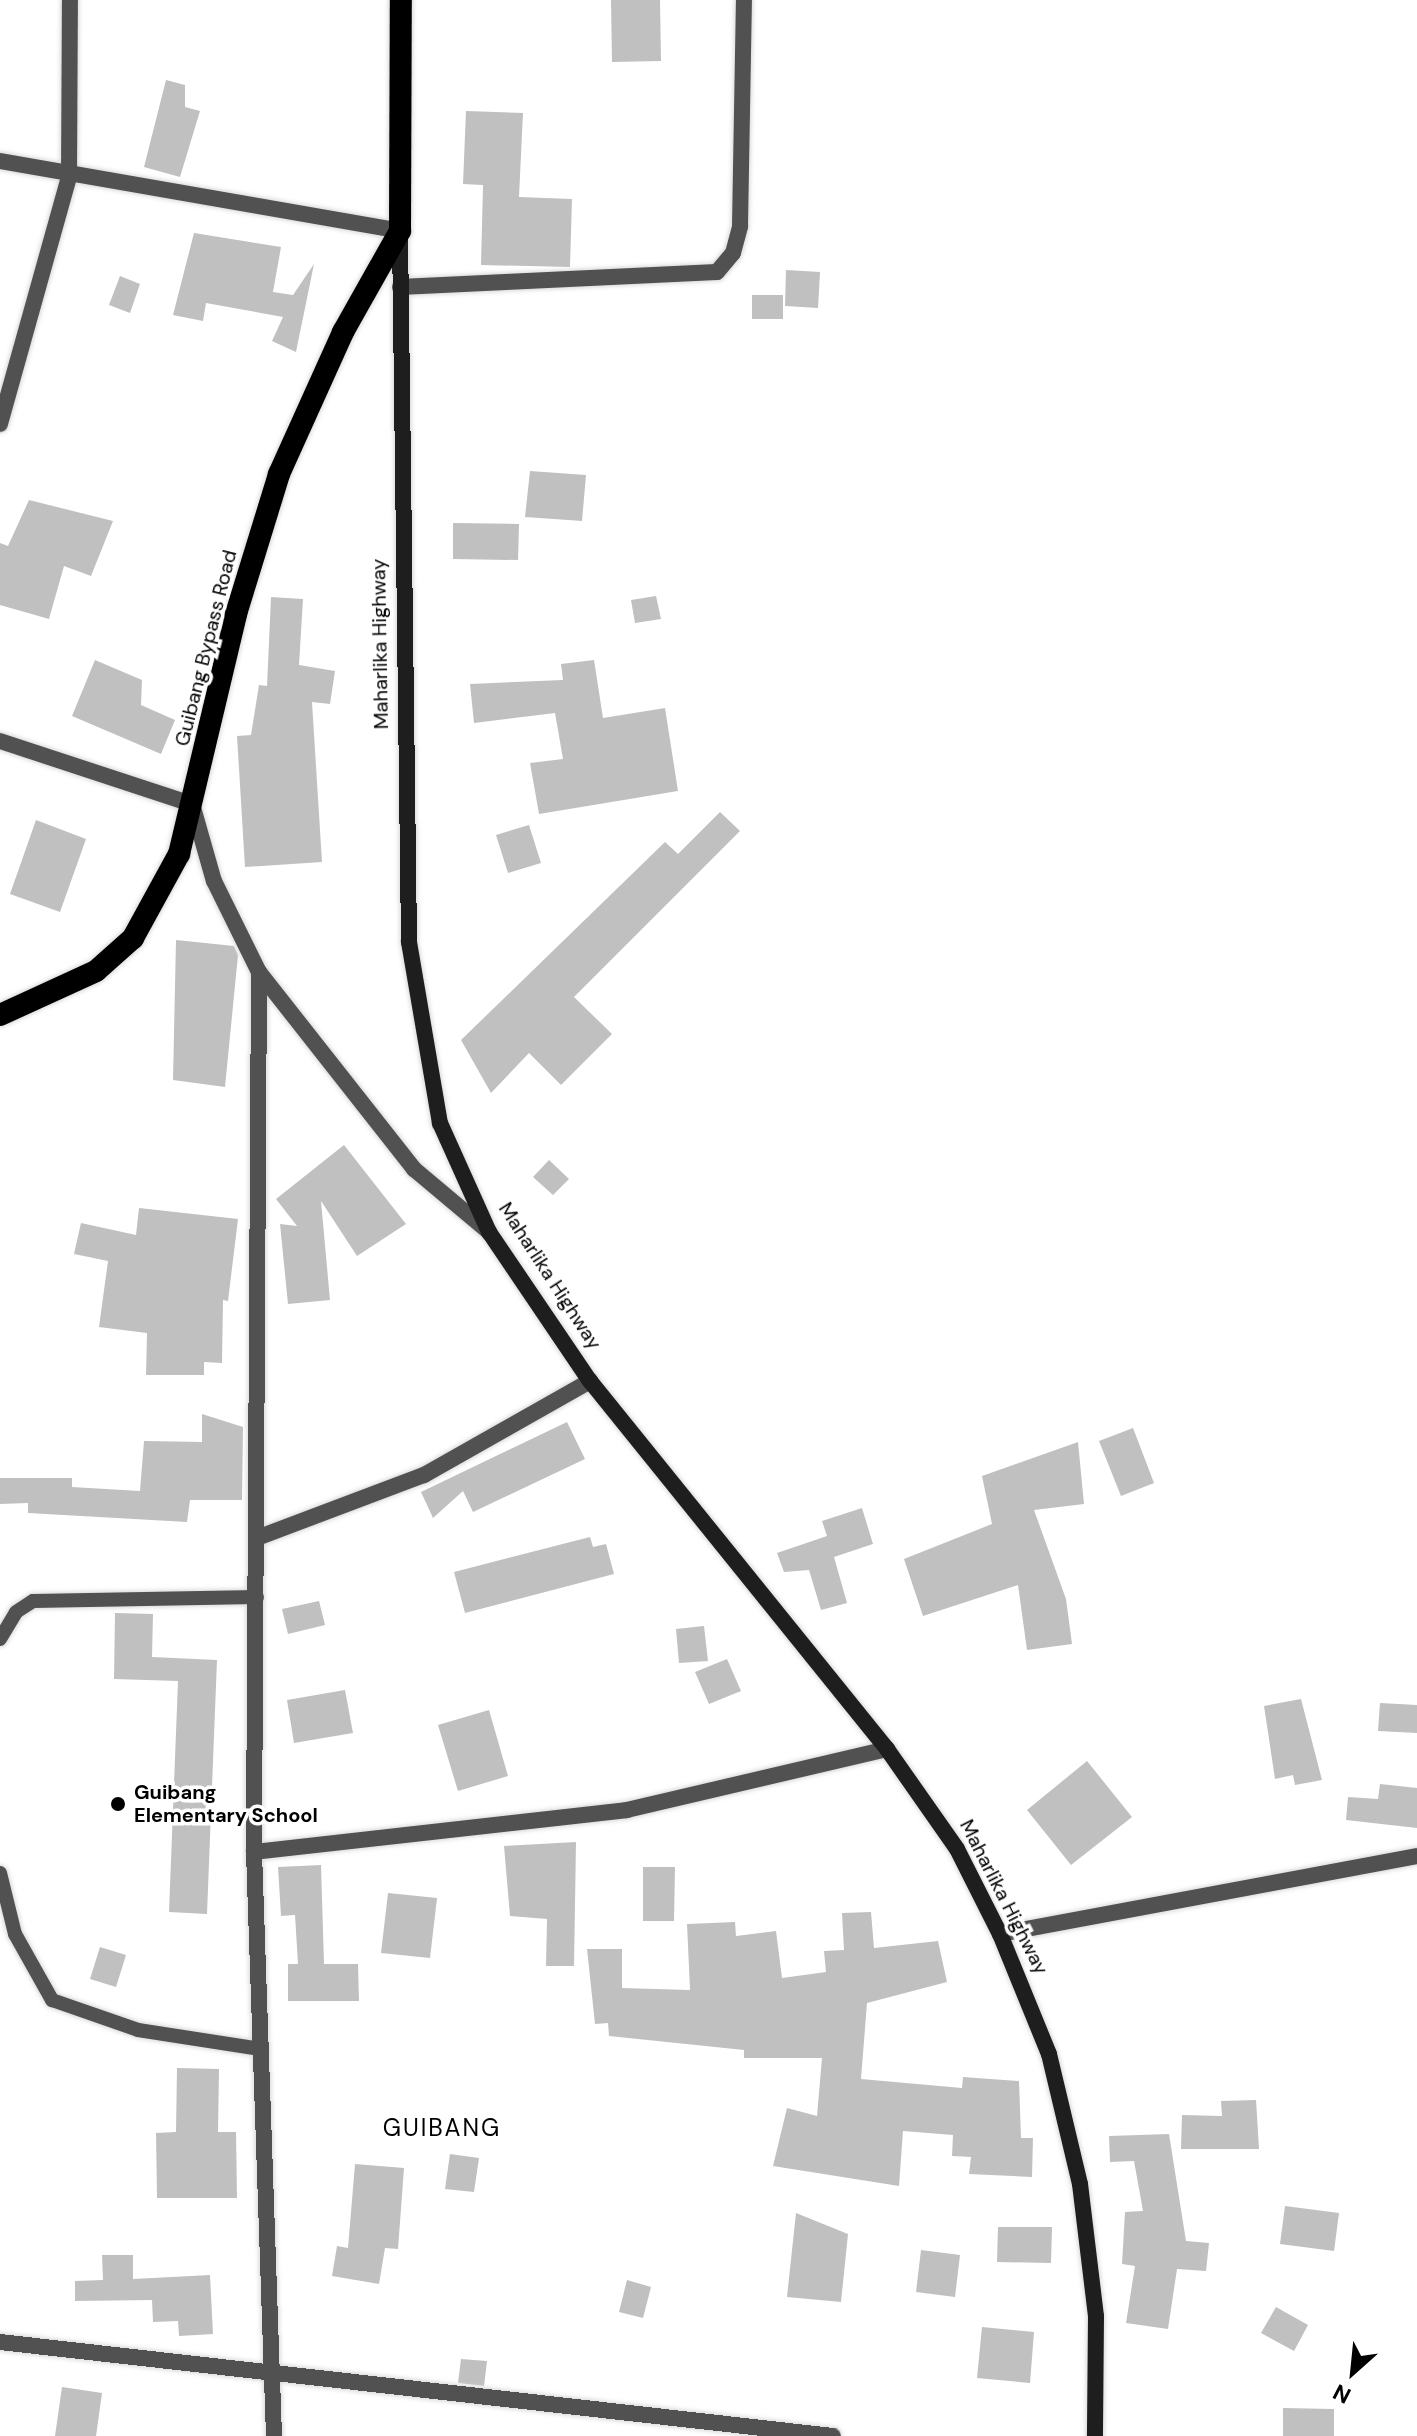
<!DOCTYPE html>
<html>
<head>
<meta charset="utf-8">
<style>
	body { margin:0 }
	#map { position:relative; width:1417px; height:2436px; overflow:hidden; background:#fff; font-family:"DM Sans",sans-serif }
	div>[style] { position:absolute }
	.building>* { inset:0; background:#c0c0c0 }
	.roads { filter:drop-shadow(0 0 2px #dbdbdb) drop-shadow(0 0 2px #dbdbdb) }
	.service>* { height:14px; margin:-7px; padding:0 7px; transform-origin:7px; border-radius:7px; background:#515151 }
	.minor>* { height:16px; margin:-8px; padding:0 8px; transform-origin:8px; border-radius:8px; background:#515151 }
	.tertiary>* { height:16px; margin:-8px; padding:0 8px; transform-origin:8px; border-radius:8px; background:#515151 }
	.secondary>* { height:16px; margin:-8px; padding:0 8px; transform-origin:8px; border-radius:8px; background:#1e1e1e }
	.trunk>* { height:22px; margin:-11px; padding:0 11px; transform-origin:11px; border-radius:11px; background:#000 }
	.dots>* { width:22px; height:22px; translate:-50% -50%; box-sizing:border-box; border:4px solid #fff; border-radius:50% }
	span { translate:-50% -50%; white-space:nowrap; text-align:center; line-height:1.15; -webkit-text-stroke:7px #fff; paint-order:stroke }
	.street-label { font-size:20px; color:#000 }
	.poi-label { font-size:20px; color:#000; font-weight:700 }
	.left { translate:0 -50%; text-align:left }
	.quarter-label { font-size:24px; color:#000; letter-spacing:2px }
	.north { position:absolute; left:1313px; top:2332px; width:80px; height:80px; -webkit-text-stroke:6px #fff; paint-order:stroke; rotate:207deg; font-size:22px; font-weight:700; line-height:32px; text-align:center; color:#000 }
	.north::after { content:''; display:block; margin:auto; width:28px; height:36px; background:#000; clip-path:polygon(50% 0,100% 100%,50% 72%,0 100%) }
</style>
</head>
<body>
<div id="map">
	<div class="building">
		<i style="clip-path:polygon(611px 0,660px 0,661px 61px,612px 62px)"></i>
		<i style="clip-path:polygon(166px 80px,185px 85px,185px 107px,200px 111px,180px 177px,144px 167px)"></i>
		<i style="clip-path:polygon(466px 111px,523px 113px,519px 197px,572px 199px,570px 267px,481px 265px,483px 185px,463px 184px)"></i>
		<i style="clip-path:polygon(194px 233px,281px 247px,273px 292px,293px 295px,314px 264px,296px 352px,272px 341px,283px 317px,206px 303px,203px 321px,173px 315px)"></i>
		<i style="clip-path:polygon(786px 270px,820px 272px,818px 308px,785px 306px)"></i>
		<i style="clip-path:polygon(120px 276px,140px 284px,130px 313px,109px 305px)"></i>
		<i style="clip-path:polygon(752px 295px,783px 295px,783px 319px,752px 319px)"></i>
		<i style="clip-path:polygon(530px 471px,586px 475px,582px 521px,525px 517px)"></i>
		<i style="clip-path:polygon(29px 500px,113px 521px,91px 576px,64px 566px,49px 619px,0 605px,0 543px,8px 546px)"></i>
		<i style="clip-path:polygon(453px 523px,519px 524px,518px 560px,453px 559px)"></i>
		<i style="clip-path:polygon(656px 596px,661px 619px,635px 623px,631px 600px)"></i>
		<i style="clip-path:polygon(271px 597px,303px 599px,299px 665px,335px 671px,330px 704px,312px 702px,322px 862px,245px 867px,237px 736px,251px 735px,259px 685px,267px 686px)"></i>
		<i style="clip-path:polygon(95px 660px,142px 680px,141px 705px,175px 720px,161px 754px,72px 716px)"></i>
		<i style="clip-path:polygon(594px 660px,603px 718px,665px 708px,678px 791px,539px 814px,530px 763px,563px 759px,555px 713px,474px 723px,470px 684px,563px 680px,561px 664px)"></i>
		<i style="clip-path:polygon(720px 812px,740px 831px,574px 997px,612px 1034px,561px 1085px,529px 1053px,491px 1093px,461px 1040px,665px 842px,678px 854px)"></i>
		<i style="clip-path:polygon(36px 820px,86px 839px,60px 912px,10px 894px)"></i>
		<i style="clip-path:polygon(529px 825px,541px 863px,508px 873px,496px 835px)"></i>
		<i style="clip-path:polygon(176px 940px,234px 946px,238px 955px,225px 1087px,173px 1080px)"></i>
		<i style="clip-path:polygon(344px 1145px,406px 1224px,357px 1256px,321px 1201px,330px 1300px,288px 1304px,280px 1224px,297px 1226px,276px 1199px)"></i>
		<i style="clip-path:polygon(549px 1160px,569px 1179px,553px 1195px,533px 1177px)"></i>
		<i style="clip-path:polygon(139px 1208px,238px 1219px,228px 1301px,223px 1300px,222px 1363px,204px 1362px,204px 1375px,146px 1375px,147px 1333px,99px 1327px,108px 1261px,74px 1254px,81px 1223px,136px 1235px)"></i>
		<i style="clip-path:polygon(202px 1414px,243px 1427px,242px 1500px,190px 1500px,187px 1522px,28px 1513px,28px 1503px,0 1504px,0 1478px,72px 1478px,72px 1487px,140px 1491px,144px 1441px,202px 1442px)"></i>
		<i style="clip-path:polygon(567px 1422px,585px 1459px,473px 1512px,463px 1491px,433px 1518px,421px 1492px)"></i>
		<i style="clip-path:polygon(1133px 1428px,1154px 1483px,1121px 1496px,1099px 1441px)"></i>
		<i style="clip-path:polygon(1078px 1442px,1084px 1504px,1034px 1510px,1066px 1599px,1072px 1644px,1027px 1650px,1018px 1585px,923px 1616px,904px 1559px,992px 1524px,982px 1476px)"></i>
		<i style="clip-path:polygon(862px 1508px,873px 1544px,834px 1557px,847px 1603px,821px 1610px,809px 1570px,784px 1572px,777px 1553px,827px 1536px,822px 1521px)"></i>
		<i style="clip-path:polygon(590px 1537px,593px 1547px,606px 1544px,614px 1574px,465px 1613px,454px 1572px)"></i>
		<i style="clip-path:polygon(319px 1601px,325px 1625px,288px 1634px,282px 1609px)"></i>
		<i style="clip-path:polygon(115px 1613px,153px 1614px,152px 1657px,217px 1660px,207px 1914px,169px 1912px,178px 1681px,114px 1679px)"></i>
		<i style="clip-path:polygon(704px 1626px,708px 1661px,679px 1663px,676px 1629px)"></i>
		<i style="clip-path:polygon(727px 1659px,741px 1691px,709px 1704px,695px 1672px)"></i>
		<i style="clip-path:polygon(345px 1690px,353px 1733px,294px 1743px,287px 1700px)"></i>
		<i style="clip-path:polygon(1301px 1699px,1322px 1780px,1295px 1785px,1293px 1775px,1275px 1779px,1264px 1706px)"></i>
		<i style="clip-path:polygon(1380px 1703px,1417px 1705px,1417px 1733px,1378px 1731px)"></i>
		<i style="clip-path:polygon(489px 1710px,508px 1776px,458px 1791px,438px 1725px)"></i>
		<i style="clip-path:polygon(1087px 1761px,1132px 1817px,1071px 1865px,1027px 1810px)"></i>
		<i style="clip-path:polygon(1380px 1784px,1417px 1788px,1417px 1828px,1346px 1820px,1348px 1797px,1378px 1799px)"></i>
		<i style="clip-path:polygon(576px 1842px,574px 1966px,546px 1966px,547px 1919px,510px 1916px,504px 1846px)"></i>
		<i style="clip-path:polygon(321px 1865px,324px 1964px,358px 1964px,359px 2001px,288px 2001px,288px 1964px,298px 1964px,295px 1915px,281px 1916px,278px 1867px)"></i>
		<i style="clip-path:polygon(643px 1867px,675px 1867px,674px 1921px,643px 1921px)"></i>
		<i style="clip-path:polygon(388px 1893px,437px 1898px,430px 1958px,381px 1953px)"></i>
		<i style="clip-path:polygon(871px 1912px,874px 1948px,938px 1941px,947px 1982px,867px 2003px,861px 2079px,962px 2088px,963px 2077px,1019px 2081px,1021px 2138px,1033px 2138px,1032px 2177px,969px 2174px,971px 2157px,952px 2156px,953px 2135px,903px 2131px,899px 2186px,773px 2166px,787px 2108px,817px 2116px,822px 2058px,744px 2058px,744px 2050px,609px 2036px,608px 2023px,595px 2024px,587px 1949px,622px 1949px,622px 1988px,690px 1990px,687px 1924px,735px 1922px,736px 1936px,776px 1931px,782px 1978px,826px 1972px,824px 1951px,844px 1950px,842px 1913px)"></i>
		<i style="clip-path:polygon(100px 1947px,126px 1955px,116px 1987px,90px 1979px)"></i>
		<i style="clip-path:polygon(177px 2068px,219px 2069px,218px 2132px,236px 2132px,237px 2198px,157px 2198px,156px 2133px,176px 2132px)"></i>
		<i style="clip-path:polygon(1256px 2100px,1259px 2149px,1181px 2149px,1182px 2115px,1222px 2116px,1221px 2101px)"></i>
		<i style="clip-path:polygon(1169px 2134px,1186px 2241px,1209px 2243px,1206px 2271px,1177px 2269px,1168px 2329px,1126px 2323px,1135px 2266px,1122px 2264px,1125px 2212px,1143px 2211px,1134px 2161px,1110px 2162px,1109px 2136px)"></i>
		<i style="clip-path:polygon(450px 2154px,479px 2158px,474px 2192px,445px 2189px)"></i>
		<i style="clip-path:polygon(355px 2164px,404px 2168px,398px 2249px,385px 2248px,379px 2284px,332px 2276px,337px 2246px,348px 2248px)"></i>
		<i style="clip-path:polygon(1285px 2206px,1339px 2213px,1334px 2251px,1280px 2244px)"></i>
		<i style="clip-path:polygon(796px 2213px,848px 2234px,841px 2302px,787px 2297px)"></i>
		<i style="clip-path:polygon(998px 2227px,1052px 2227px,1051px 2263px,997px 2262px)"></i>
		<i style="clip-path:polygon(921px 2250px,960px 2255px,955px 2297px,916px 2292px)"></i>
		<i style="clip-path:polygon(102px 2255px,133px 2255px,133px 2279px,210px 2275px,213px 2334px,179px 2336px,178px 2321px,153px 2322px,152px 2300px,75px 2301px,75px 2281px,103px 2280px)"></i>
		<i style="clip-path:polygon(627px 2280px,651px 2287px,643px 2318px,619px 2312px)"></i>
		<i style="clip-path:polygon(1276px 2307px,1308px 2325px,1294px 2351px,1261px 2333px)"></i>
		<i style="clip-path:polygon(982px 2327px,1034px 2332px,1030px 2383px,977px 2378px)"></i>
		<i style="clip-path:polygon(461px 2359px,487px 2361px,484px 2386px,458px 2383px)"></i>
		<i style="clip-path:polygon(62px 2387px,102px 2393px,96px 2436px,55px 2436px)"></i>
		<i style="clip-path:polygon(1283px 2408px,1334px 2409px,1334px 2436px,1283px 2436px)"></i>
	</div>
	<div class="roads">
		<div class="service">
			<i style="left:0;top:1639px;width:31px;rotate:-59deg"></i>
			<i style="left:16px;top:1612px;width:20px;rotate:-33deg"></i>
			<i style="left:33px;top:1601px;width:224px;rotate:-1deg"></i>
			<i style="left:0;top:1873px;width:63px;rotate:76.2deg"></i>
			<i style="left:15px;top:1934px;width:76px;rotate:60.7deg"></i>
			<i style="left:52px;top:2000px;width:91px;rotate:19.2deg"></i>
			<i style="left:138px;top:2030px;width:124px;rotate:8.8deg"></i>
		</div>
		<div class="minor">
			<i style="left:0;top:161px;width:406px;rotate:9.9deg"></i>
			<i style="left:400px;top:287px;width:317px;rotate:-2.7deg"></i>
			<i style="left:717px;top:272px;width:25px;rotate:-50deg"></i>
			<i style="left:733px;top:253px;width:28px;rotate:-75deg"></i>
			<i style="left:740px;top:226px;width:226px;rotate:-89deg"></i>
			<i style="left:0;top:424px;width:256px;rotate:-74.4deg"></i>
			<i style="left:69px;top:177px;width:177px;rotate:-89.7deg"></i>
			<i style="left:259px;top:972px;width:880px;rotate:90.33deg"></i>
			<i style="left:254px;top:1852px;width:584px;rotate:88.04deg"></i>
			<i style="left:257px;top:1538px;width:178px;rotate:-20.7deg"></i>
			<i style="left:424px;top:1475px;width:191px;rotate:-29.5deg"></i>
			<i style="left:254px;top:1852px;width:375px;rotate:-6.4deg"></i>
			<i style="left:627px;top:1810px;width:267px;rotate:-13.2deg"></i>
			<i style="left:1000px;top:1934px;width:424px;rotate:-10.6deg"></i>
			<i style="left:0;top:2342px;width:838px;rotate:6.44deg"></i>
		</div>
		<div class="tertiary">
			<i style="left:0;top:741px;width:202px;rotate:18.2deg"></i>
			<i style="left:192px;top:804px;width:80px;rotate:74.1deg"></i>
			<i style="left:214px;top:881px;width:102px;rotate:63.7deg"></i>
			<i style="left:259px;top:972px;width:251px;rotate:51.8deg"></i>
			<i style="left:414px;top:1169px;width:98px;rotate:40deg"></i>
		</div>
		<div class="secondary">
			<i style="left:400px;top:234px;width:708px;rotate:89.27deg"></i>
			<i style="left:409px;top:942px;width:184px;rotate:80.3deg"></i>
			<i style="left:440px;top:1123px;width:120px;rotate:65.8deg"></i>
			<i style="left:489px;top:1232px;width:180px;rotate:55.9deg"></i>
			<i style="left:590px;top:1381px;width:473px;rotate:51.1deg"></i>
			<i style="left:887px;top:1749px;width:122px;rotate:55deg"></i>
			<i style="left:957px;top:1849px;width:95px;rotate:63.2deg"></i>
			<i style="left:1000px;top:1934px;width:130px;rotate:67.8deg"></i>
			<i style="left:1049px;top:2054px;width:134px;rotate:76.6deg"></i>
			<i style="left:1080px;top:2184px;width:133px;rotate:83.1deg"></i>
			<i style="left:1096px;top:2316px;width:120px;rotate:90.5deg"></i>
		</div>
		<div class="trunk">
			<i style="left:0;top:1015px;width:106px;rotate:-24.6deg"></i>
			<i style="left:96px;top:971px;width:50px;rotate:-41.7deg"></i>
			<i style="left:133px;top:938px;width:96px;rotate:-61.3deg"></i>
			<i style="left:179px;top:854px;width:247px;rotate:-76.6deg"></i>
			<i style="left:236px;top:614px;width:146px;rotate:-72.9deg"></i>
			<i style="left:279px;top:474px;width:156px;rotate:-65.7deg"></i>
			<i style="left:343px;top:332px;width:116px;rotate:-60.6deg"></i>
			<i style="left:400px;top:231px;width:231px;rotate:-89.8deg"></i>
		</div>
	</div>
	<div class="dots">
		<i style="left:118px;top:1804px;background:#000"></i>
	</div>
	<div class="street-label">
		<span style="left:380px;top:644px;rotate:-91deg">Maharlika Highway</span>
		<span style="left:206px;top:648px;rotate:-76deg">Guibang Bypass Road</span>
		<span style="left:550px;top:1276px;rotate:57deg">Maharlika Highway</span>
		<span style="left:1004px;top:1897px;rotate:63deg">Maharlika Highway</span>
	</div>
	<div class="poi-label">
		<span class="left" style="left:134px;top:1804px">Guibang<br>Elementary School</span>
	</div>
	<div class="quarter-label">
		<span style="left:442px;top:2128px">GUIBANG</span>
	</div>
	<div class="north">N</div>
</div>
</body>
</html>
